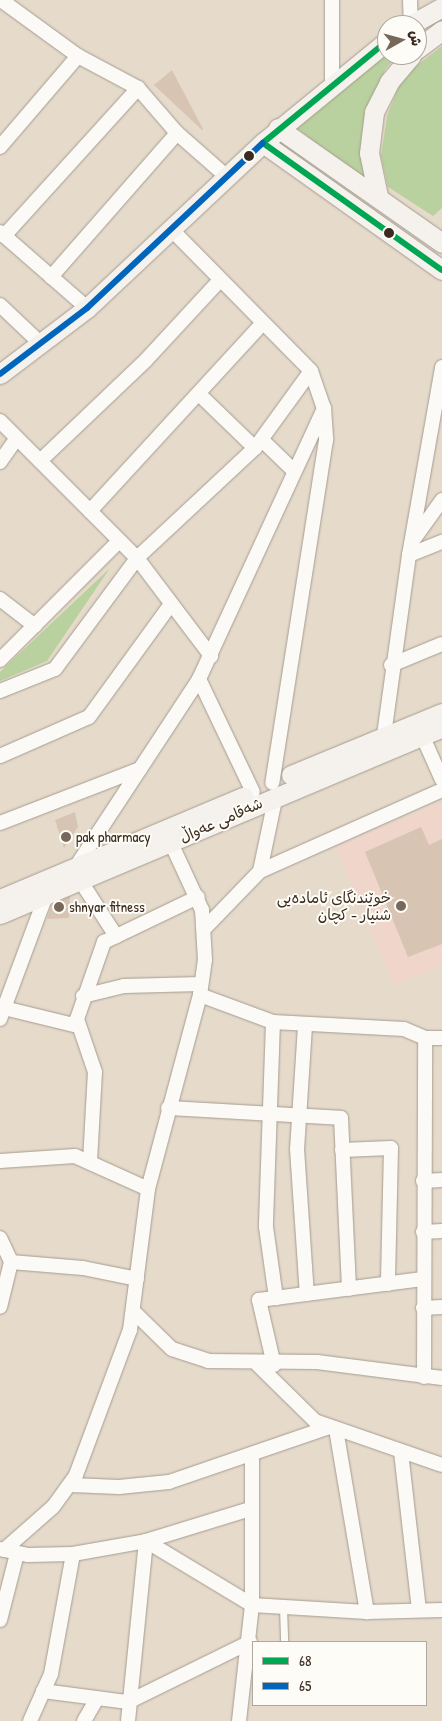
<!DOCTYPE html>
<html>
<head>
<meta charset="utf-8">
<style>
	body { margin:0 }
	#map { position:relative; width:442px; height:1721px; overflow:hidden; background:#e6dbcb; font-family:"Patrick Hand","Playpen Sans Arabic",sans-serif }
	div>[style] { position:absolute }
	.built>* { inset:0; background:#efd5ca }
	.green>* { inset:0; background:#b9d19e }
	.building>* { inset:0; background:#d7c4b3 }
	.roads { filter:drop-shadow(0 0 1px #a59c91) drop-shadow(0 0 1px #a59c91) }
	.lane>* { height:7px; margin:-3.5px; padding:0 3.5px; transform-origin:3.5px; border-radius:3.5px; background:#fbfaf7 }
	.street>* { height:14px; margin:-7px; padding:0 7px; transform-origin:7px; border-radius:7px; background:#fbfaf7 }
	.secondary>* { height:19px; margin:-9.5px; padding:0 9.5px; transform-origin:9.5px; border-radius:9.5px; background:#f5f1ec }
	.bus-1>* { height:6px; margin:-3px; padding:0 3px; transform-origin:3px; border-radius:3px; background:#00a651 }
	.bus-2>* { height:6px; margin:-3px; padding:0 3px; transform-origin:3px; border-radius:3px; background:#0065bd }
	.dots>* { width:14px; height:14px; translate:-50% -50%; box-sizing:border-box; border:2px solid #fdfcf7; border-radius:50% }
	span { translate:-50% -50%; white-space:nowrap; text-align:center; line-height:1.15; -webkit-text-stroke:4px #fdfcf7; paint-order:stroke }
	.street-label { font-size:15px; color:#3b2a1e }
	.poi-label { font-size:15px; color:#3b2a1e }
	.left { translate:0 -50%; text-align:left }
	.right { translate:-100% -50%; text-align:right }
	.legend { position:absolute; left:252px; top:1641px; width:175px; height:65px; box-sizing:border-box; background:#fdfcf7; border:1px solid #afa8a0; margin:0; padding:6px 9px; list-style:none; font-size:15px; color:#3b2a1e }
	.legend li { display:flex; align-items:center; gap:10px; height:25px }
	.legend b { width:25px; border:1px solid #afa8a0 }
	.north { position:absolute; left:377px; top:15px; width:50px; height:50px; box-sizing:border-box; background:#fdfcf7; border:1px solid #afa8a0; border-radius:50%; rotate:83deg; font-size:14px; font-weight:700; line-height:20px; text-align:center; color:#3b2a1e }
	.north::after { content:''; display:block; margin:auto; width:18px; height:22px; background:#77685b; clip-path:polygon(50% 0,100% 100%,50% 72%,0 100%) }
</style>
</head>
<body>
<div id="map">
	<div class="built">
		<i style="clip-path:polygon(442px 802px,442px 965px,394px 986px,335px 846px)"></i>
	</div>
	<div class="green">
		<i style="clip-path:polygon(442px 46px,442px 208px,433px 216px,388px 187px,381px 156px,387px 116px,403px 76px)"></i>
		<i style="clip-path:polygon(387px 50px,387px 55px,399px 55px,386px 68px,371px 98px,363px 135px,364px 180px,294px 126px)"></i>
		<i style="clip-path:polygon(110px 568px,47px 661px,0 681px,0 672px)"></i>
	</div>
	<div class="building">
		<i style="clip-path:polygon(172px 70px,203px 129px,202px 130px,154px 85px)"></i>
		<i style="clip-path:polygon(75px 812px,78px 827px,64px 848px,55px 820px)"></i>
		<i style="clip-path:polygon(421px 827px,429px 845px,442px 839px,442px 944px,408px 957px,365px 852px)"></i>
		<i style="clip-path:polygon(70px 896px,69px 918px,47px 919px,52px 904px)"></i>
	</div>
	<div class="roads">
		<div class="lane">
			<i style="left:283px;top:1607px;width:35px;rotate:88deg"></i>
		</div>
		<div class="street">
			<i style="left:1px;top:0;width:95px;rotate:36deg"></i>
			<i style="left:78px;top:56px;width:68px;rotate:28.1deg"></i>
			<i style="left:138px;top:88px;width:60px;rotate:49.1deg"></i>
			<i style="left:177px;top:133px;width:65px;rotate:41.3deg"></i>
			<i style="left:410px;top:0;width:25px;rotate:88deg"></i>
			<i style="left:332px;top:82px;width:82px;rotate:-90deg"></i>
			<i style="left:0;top:147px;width:120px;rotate:-49.4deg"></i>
			<i style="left:171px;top:229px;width:199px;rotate:45.4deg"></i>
			<i style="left:311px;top:371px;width:39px;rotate:71deg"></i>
			<i style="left:324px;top:408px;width:32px;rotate:86deg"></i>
			<i style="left:326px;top:440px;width:347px;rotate:98.9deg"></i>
			<i style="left:0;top:232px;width:116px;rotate:41.1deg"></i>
			<i style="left:4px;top:236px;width:200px;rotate:-47.8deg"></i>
			<i style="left:51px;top:277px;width:191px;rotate:-48.8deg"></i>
			<i style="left:0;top:305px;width:54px;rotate:43.5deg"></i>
			<i style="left:199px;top:394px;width:78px;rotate:44deg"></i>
			<i style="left:0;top:421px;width:194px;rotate:45deg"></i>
			<i style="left:137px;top:558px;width:123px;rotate:52.9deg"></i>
			<i style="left:262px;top:440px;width:45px;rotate:44.1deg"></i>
			<i style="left:40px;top:461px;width:146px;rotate:-43.6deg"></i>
			<i style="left:146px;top:360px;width:109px;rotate:-47.2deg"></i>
			<i style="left:0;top:462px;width:29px;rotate:-55deg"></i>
			<i style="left:90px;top:511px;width:254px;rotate:-47.4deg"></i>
			<i style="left:414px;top:539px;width:48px;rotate:-54.3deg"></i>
			<i style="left:409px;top:555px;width:35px;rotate:-22deg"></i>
			<i style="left:0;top:599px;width:44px;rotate:37.6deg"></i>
			<i style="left:0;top:660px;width:168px;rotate:-45deg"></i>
			<i style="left:391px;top:665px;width:55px;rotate:-22.4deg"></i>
			<i style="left:199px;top:679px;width:125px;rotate:64.5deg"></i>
			<i style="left:0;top:691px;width:59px;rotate:-21.8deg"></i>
			<i style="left:55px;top:669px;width:138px;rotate:-53.5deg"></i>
			<i style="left:137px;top:558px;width:161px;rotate:-43deg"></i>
			<i style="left:255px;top:448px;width:95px;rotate:-54deg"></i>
			<i style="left:384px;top:735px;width:182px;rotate:-82.1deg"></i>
			<i style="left:409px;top:555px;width:191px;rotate:-80deg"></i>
			<i style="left:422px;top:735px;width:49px;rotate:66deg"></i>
			<i style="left:0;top:756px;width:97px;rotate:-23.7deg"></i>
			<i style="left:89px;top:717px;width:140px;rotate:-54deg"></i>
			<i style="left:0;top:823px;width:150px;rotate:-21.1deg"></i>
			<i style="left:77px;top:865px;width:222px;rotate:-56.7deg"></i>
			<i style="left:199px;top:679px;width:298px;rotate:-65.2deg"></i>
			<i style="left:260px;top:871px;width:78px;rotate:-78.1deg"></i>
			<i style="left:80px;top:880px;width:67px;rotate:57.3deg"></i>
			<i style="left:206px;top:927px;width:78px;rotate:-46deg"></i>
			<i style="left:260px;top:871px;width:199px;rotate:-24deg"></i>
			<i style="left:200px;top:995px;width:78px;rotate:20.3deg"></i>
			<i style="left:273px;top:1022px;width:131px;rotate:3.1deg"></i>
			<i style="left:404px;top:1029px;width:23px;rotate:23deg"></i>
			<i style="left:425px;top:1038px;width:17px"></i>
			<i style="left:83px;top:996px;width:42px;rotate:-13.7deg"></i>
			<i style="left:124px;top:986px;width:77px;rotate:-1.5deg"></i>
			<i style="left:4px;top:1008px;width:76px;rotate:13.7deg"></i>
			<i style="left:0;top:1019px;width:138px;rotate:-69.6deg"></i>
			<i style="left:273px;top:1022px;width:205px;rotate:92deg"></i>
			<i style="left:266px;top:1227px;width:72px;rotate:82deg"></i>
			<i style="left:305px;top:1026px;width:123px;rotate:93.7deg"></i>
			<i style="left:297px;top:1149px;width:145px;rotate:86.1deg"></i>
			<i style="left:168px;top:1108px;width:173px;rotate:3.3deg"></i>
			<i style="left:341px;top:1118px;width:171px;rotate:87.3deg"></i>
			<i style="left:342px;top:1150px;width:49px;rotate:-2.3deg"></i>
			<i style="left:391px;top:1148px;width:136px;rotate:91.3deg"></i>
			<i style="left:0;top:1161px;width:75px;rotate:-3.8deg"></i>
			<i style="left:75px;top:1156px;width:80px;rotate:24.3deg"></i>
			<i style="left:90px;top:1161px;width:89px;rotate:-86.8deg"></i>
			<i style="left:95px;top:1072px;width:56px;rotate:-108.8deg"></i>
			<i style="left:77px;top:1019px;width:82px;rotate:-70.7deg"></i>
			<i style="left:104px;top:942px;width:104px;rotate:-25.6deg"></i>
			<i style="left:423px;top:1181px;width:19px;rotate:-3deg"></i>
			<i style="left:423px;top:1232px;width:19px;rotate:-3deg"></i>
			<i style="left:0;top:1238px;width:26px;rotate:65deg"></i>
			<i style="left:11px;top:1262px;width:46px;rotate:103.7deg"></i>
			<i style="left:11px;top:1262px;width:72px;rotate:4.8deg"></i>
			<i style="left:83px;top:1268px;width:55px;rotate:11.5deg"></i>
			<i style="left:423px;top:1308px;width:19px;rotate:-3deg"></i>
			<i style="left:133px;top:1311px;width:54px;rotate:44.3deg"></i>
			<i style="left:172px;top:1349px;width:38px;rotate:18deg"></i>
			<i style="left:208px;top:1361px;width:109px;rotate:0.5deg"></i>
			<i style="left:317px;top:1362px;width:126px;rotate:7.3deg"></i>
			<i style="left:258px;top:1365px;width:80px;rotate:44.5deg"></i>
			<i style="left:315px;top:1421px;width:134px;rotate:19.1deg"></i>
			<i style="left:274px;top:1365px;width:67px;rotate:-103deg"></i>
			<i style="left:259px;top:1300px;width:165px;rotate:-7.3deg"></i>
			<i style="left:424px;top:1377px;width:339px;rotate:-89.8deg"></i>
			<i style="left:336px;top:1429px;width:186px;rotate:80.4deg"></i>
			<i style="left:401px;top:1452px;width:159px;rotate:83.5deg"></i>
			<i style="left:71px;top:1485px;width:48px;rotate:2.4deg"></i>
			<i style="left:119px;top:1487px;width:50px;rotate:-5.7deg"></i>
			<i style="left:169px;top:1482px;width:170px;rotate:-18.9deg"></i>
			<i style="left:0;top:1549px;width:29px;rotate:12deg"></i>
			<i style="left:28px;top:1555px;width:45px;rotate:-1.3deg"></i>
			<i style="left:73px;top:1554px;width:74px;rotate:-10.1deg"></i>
			<i style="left:146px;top:1541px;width:109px;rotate:-17.1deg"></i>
			<i style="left:4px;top:1550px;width:65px;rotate:-41.3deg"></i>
			<i style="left:53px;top:1507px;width:39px;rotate:-54deg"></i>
			<i style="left:76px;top:1475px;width:155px;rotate:-69.6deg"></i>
			<i style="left:130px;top:1330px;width:142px;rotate:-82.7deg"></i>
			<i style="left:148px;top:1189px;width:201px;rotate:-75deg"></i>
			<i style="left:200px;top:995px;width:35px;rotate:-82deg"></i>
			<i style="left:205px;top:960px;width:50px;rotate:-93.4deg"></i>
			<i style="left:202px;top:910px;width:74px;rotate:-114.8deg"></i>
			<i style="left:0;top:1620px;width:68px;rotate:-75.6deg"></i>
			<i style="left:43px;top:1691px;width:86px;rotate:7.4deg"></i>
			<i style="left:128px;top:1702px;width:136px;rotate:-26.2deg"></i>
			<i style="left:30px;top:1721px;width:51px;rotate:-65.9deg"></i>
			<i style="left:51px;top:1674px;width:122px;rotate:-79.6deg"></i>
			<i style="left:84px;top:1721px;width:24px;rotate:-60deg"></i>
			<i style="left:128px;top:1721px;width:181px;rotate:-84.3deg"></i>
			<i style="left:146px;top:1541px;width:124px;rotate:31.1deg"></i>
			<i style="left:252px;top:1605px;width:115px;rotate:3.5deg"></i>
			<i style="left:367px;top:1612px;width:75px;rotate:-1.5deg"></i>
			<i style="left:239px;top:1721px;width:117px;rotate:-83.6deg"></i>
			<i style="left:252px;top:1605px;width:150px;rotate:-90deg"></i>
		</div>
		<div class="secondary">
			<i style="left:410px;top:25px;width:37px;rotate:-29deg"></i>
			<i style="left:387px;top:41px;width:161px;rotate:140.6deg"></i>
			<i style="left:263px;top:143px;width:219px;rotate:35.4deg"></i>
			<i style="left:417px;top:49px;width:31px;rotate:-37deg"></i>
			<i style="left:278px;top:128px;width:200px;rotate:35deg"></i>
			<i style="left:378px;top:196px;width:44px;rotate:-101.8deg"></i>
			<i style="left:369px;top:153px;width:41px;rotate:-83deg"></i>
			<i style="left:374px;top:112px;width:34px;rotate:-63deg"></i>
			<i style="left:389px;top:82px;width:35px;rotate:-50deg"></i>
			<i style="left:0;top:374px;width:109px;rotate:-37.2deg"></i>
			<i style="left:87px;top:308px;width:241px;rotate:-43.2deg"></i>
			<i style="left:291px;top:775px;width:163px;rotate:-22.3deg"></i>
			<i style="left:0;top:899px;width:264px;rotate:-22.8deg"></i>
			<i style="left:0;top:914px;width:480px;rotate:-22.9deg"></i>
		</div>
	</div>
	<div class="bus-1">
		<i style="left:387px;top:41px;width:161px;rotate:140.6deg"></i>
		<i style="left:263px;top:143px;width:219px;rotate:35.4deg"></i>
	</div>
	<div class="bus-2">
		<i style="left:0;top:374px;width:109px;rotate:-37.2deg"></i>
		<i style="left:87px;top:308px;width:241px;rotate:-43.2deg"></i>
	</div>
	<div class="dots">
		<i style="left:249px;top:156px;background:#3b2a1e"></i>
		<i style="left:389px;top:233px;background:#3b2a1e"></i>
		<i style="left:66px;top:837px;background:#77685b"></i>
		<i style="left:401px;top:906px;background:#77685b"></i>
		<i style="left:59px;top:907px;background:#77685b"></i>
	</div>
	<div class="street-label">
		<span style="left:221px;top:820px;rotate:-24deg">شەقامی عەواڵ</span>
	</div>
	<div class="poi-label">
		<span class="left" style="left:76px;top:837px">pak pharmacy</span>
		<span class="right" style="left:391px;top:906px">خوێندنگای ئامادەیی<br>شنیار - کچان</span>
		<span class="left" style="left:69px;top:907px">shnyar fitness</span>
	</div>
	<ul class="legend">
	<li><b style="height:6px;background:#00a651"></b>68</li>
	<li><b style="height:6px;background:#0065bd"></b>65</li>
	</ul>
	<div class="north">ش</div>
</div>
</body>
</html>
